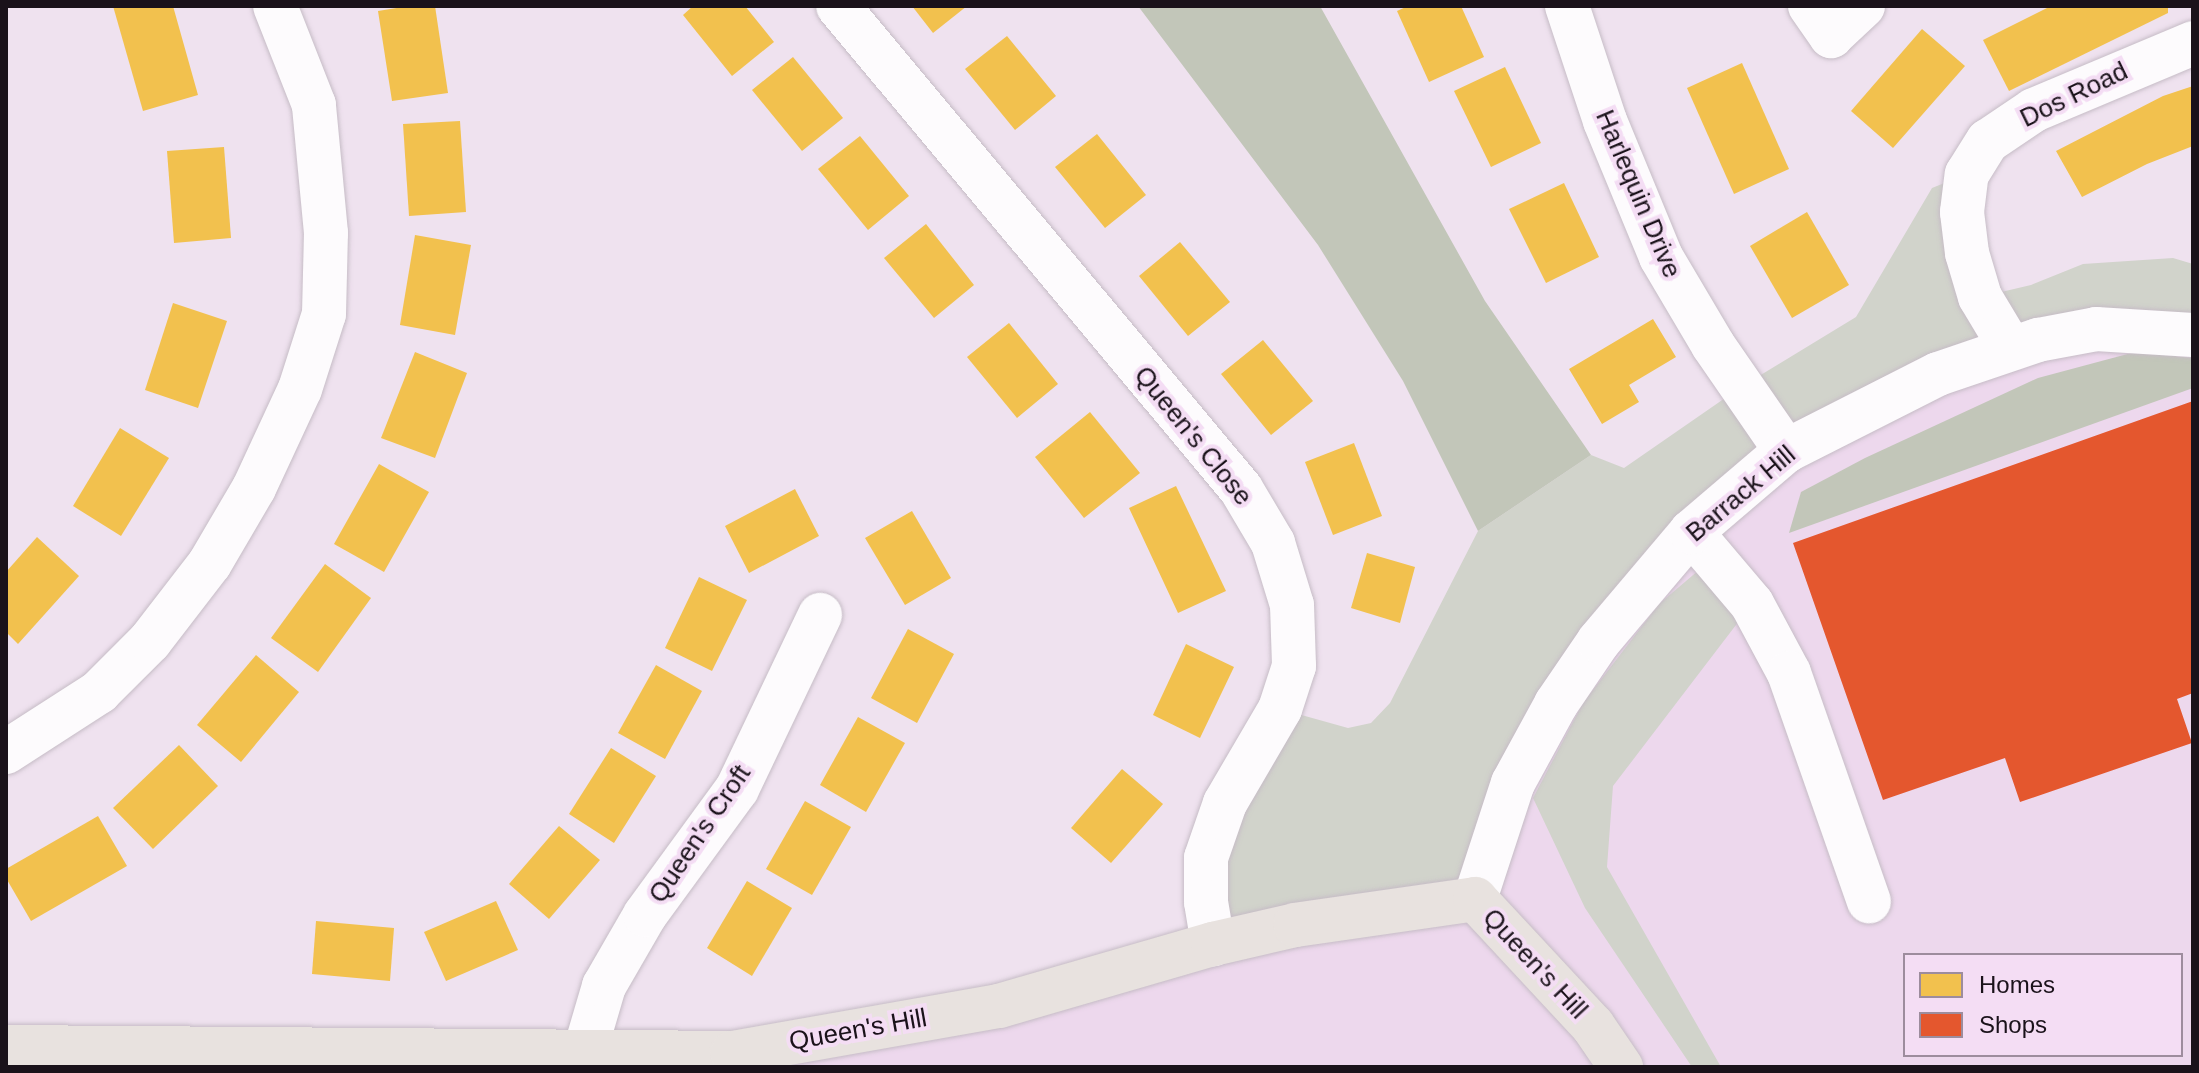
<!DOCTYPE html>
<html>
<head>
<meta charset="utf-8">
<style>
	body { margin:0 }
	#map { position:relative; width:2199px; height:1073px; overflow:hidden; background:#efe2ef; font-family:Helvetica,sans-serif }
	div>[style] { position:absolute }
	.built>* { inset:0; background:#edd8ed }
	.green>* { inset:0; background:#d1d3cb }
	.forest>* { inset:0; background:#c2c6b9 }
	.homes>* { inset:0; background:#f2c14e }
	.shops>* { inset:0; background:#e4572e }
	.roads { filter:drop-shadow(0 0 2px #c6bcc6) drop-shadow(0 0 2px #c6bcc6) }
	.minor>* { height:44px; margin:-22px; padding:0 22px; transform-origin:22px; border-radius:22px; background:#fdfbfd }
	.major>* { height:44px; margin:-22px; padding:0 22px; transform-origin:22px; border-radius:22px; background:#e8e2df }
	span { translate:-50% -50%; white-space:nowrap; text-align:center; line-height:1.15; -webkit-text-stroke:8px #f4ddf4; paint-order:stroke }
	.street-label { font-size:26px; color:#1a121a }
	.frame { position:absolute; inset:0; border:8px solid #1a121a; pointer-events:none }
	.legend { position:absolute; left:1903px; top:953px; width:280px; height:104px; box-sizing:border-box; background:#f4ddf4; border:2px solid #9d8c9d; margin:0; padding:10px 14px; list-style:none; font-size:24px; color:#1a121a }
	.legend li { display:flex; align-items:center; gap:16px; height:40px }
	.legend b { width:40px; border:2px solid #9d8c9d }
</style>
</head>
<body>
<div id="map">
	<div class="built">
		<i style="clip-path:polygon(evenodd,2193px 335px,2193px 1067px,6px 1067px,732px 1053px,1213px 944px,1513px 783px,1691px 532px,1938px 374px,2193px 335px,1905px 955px,2181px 955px,2181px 1055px,1905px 1055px,1905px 955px)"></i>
	</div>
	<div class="green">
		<i style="clip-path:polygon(1967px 174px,1980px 297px,2031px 285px,2083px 264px,2173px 258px,2193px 264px,2193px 335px,2095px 329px,1786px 451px,1599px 641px,1475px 899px,1213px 944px,1225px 803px,1280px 709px,1348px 728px,1371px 723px,1390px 703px,1478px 531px,1591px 455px,1624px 468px,1741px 387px,1856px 317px,1932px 188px)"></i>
		<i style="clip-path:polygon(1699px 570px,1752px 604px,1613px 786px,1607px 867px,1721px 1067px,1692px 1067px,1585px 908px,1533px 798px,1583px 703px,1659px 604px)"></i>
	</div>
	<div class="forest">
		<i style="clip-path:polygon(1138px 6px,1320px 6px,1485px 301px,1591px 455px,1478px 531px,1403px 381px,1318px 245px)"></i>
		<i style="clip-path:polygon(2135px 352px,2193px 358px,2193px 388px,1789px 533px,1801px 492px,1865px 458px,2038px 378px)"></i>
	</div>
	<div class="homes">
		<i style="clip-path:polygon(113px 6px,173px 6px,198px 95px,143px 111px)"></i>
		<i style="clip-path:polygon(409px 6px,435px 6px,448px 93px,392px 101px,378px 11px)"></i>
		<i style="clip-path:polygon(693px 6px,745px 6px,774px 42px,732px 76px,683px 15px)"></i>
		<i style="clip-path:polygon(912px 6px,967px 6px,933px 33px)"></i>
		<i style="clip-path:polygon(1408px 6px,1461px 6px,1484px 57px,1429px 82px,1397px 11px)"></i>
		<i style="clip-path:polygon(2051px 6px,2168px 6px,2168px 13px,2009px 91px,1983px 40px)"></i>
		<i style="clip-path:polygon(1922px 29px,1965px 66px,1893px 148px,1851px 111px)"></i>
		<i style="clip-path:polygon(1007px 36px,1056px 96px,1015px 130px,965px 69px)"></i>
		<i style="clip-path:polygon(793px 57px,843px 118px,802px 151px,752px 90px)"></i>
		<i style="clip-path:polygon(1742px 63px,1789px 169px,1734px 194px,1687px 88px)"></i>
		<i style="clip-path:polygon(1505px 67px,1541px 143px,1491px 167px,1454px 91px)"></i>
		<i style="clip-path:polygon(2193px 86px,2193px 146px,2147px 164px,2082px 197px,2056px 151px,2163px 96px)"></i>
		<i style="clip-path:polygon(460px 121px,466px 212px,409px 216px,403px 124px)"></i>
		<i style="clip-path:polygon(1097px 134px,1146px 195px,1105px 228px,1055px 167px)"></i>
		<i style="clip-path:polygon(860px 136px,909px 196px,868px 230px,818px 169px)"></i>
		<i style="clip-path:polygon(224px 147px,231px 238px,174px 243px,167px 151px)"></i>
		<i style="clip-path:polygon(1564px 183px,1599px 257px,1546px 283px,1509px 209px)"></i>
		<i style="clip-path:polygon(1807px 212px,1849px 285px,1792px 318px,1750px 246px)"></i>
		<i style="clip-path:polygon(926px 224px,974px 285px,934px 318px,884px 258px)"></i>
		<i style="clip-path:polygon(415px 235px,471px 245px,455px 335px,400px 325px)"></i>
		<i style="clip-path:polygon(1180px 242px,1230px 302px,1188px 336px,1139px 276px)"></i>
		<i style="clip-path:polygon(173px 303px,227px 321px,198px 408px,145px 390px)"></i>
		<i style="clip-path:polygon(1653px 319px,1676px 357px,1629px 385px,1639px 402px,1602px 424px,1569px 369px)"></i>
		<i style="clip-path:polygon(1009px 323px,1058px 384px,1017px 418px,967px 357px)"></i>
		<i style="clip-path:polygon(1263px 340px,1313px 401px,1271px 435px,1221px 374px)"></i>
		<i style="clip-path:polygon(415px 352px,467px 373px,435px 458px,381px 438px)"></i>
		<i style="clip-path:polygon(1090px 412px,1140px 473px,1084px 518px,1035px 457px)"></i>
		<i style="clip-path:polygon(120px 428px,169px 458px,121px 536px,73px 506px)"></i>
		<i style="clip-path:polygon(1354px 443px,1382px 516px,1333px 535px,1305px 462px)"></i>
		<i style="clip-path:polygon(379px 464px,429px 492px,384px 572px,334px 544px)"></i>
		<i style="clip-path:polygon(1176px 486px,1226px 591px,1178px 613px,1129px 508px)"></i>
		<i style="clip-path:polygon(795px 489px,819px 536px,749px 573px,725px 526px)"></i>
		<i style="clip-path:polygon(912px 511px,951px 578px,905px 605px,865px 538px)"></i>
		<i style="clip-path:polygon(37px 537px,79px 576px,18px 644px,6px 632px,6px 572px)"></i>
		<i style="clip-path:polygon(1367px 553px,1415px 567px,1400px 623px,1351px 608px)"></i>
		<i style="clip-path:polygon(325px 564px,371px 598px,318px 672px,271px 638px)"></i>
		<i style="clip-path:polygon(699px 577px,747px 600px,712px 671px,665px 648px)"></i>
		<i style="clip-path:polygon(908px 629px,954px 654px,917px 723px,871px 698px)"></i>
		<i style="clip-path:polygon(1186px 644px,1234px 667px,1200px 738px,1153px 715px)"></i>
		<i style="clip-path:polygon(256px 655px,299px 692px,241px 762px,197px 725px)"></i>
		<i style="clip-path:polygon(656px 665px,702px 691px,665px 759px,618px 733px)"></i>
		<i style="clip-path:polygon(858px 717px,905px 743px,866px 812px,820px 785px)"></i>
		<i style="clip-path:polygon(179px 745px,218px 786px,153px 849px,113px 808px)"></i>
		<i style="clip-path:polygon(611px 748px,656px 776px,614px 843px,569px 814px)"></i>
		<i style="clip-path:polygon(1122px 769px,1163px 804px,1111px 863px,1071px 828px)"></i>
		<i style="clip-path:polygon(805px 801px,851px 827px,812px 895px,766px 869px)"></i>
		<i style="clip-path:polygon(98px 816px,127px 866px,31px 921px,6px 878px,6px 869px)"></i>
		<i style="clip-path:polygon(559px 826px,600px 860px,549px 919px,509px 884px)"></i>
		<i style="clip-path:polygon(747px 881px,792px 908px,752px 976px,707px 948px)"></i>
		<i style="clip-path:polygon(496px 901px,518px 950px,446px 981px,424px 932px)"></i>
		<i style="clip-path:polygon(316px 921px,394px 928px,390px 981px,312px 974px)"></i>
	</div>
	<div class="shops">
		<i style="clip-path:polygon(2193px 401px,2193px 693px,2177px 699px,2192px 743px,2020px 802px,2005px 758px,1883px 800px,1793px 543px)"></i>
	</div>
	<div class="roads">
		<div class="minor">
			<i style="left:838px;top:6px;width:629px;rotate:50.16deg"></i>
			<i style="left:1241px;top:489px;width:63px;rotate:59.3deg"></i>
			<i style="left:1273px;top:543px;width:65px;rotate:73deg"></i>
			<i style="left:1292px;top:605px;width:61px;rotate:88.1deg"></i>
			<i style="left:1294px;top:666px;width:45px;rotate:108deg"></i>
			<i style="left:1280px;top:709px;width:109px;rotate:120.3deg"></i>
			<i style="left:1225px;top:803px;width:58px;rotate:109.1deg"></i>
			<i style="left:1206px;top:858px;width:44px;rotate:90deg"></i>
			<i style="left:1206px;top:902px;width:43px;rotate:80.5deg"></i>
			<i style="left:1567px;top:6px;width:121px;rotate:71.7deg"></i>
			<i style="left:1605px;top:121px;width:147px;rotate:67.6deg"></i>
			<i style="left:1661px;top:257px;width:102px;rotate:59.4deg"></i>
			<i style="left:1713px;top:345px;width:129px;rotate:55.4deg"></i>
			<i style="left:1810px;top:6px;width:37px;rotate:55deg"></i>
			<i style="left:1831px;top:36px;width:44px;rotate:-43.2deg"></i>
			<i style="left:2010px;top:347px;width:58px;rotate:-121deg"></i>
			<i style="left:1980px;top:297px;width:46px;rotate:-106.5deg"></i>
			<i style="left:1967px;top:253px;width:41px;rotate:-97deg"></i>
			<i style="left:1962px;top:212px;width:38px;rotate:-83deg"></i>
			<i style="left:1967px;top:174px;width:39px;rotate:-58deg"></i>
			<i style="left:1988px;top:141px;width:55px;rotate:-34deg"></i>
			<i style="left:2034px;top:110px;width:173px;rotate:-22.8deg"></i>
			<i style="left:1691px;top:532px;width:94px;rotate:49.7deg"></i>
			<i style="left:1752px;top:604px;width:78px;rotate:61.8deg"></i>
			<i style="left:1789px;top:673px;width:242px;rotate:70.7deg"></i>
			<i style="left:6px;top:752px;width:111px;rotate:-32.8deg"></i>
			<i style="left:99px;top:692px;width:72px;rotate:-45deg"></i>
			<i style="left:150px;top:641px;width:98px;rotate:-52.4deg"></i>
			<i style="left:210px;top:563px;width:87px;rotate:-59.6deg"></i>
			<i style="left:254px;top:488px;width:109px;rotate:-65.1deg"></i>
			<i style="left:300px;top:389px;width:79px;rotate:-72.3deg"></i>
			<i style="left:324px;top:314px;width:81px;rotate:-88.6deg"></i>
			<i style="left:326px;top:233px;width:129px;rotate:-95.4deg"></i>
			<i style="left:314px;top:105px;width:106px;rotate:-111.5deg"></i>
			<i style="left:1475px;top:899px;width:122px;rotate:-71.9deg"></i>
			<i style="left:1513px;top:783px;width:90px;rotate:-61.4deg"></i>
			<i style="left:1556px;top:704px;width:76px;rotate:-55.7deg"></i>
			<i style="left:1599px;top:641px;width:143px;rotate:-49.8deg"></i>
			<i style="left:1691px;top:532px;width:125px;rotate:-40.5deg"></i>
			<i style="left:1786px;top:451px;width:170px;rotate:-26.9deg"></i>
			<i style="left:1938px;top:374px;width:106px;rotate:-18.8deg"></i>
			<i style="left:2038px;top:340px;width:59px;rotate:-10.7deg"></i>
			<i style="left:2096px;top:329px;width:97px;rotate:3.5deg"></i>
			<i style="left:584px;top:1054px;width:71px;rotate:-73.6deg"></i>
			<i style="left:604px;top:986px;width:82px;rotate:-60deg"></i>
			<i style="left:645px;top:915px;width:156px;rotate:-53.9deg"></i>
			<i style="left:737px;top:789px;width:193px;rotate:-64.5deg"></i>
		</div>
		<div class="major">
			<i style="left:6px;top:1047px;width:726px;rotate:0.47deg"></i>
			<i style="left:732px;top:1053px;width:271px;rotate:-10deg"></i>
			<i style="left:999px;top:1006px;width:223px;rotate:-16.2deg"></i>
			<i style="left:1213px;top:944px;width:84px;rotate:-13deg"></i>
			<i style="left:1295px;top:925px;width:182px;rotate:-8.2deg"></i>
			<i style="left:1475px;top:899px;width:173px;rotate:47.1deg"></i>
			<i style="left:1593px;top:1026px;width:50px;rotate:55.7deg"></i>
		</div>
	</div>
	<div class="street-label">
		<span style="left:2074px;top:95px;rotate:-26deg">Dos Road</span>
		<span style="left:1638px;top:194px;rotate:67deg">Harlequin Drive</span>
		<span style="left:1193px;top:436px;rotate:51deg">Queen's Close</span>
		<span style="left:1741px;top:494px;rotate:-40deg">Barrack Hill</span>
		<span style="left:700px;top:834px;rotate:-56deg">Queen's Croft</span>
		<span style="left:1535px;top:964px;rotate:47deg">Queen's Hill</span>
		<span style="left:858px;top:1030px;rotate:-10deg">Queen's Hill</span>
	</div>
	<div class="frame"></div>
	<ul class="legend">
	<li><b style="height:22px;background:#f2c14e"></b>Homes</li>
	<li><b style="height:22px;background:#e4572e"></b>Shops</li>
	</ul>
</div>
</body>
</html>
